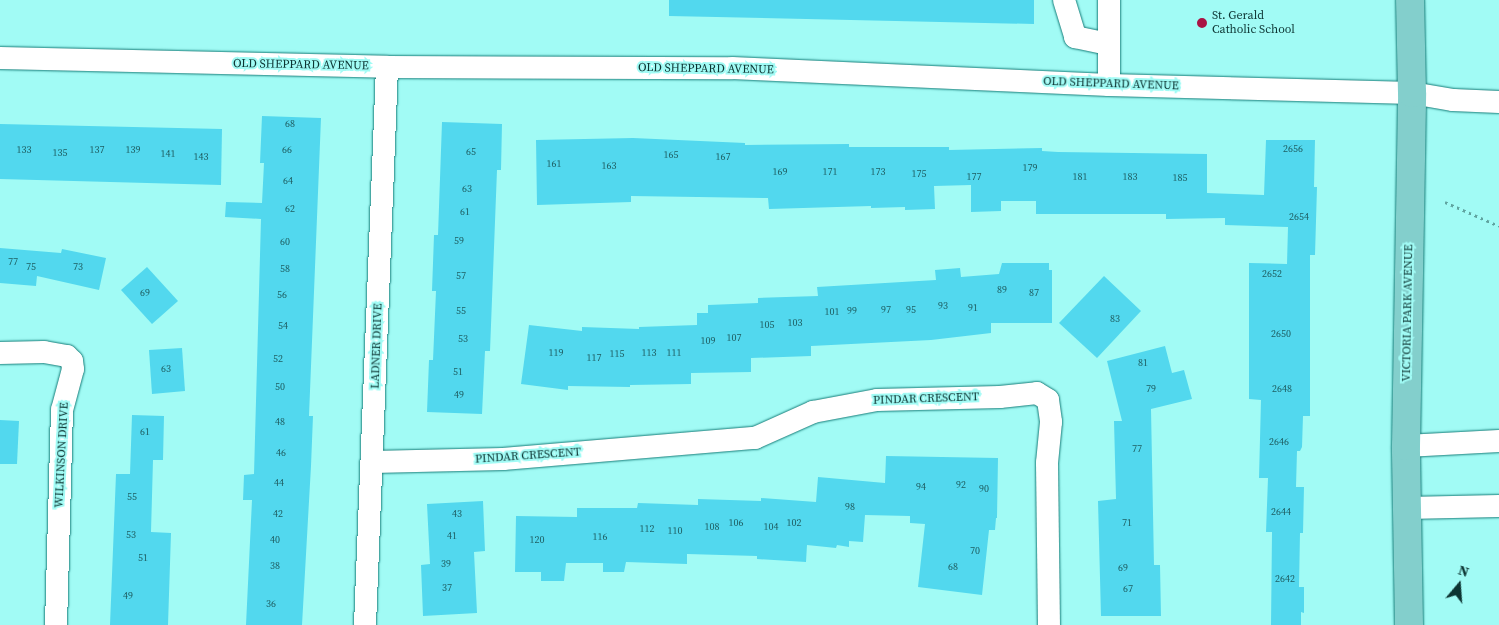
<!DOCTYPE html>
<html>
<head>
<meta charset="utf-8">
<style>
	body { margin:0 }
	#map { position:relative; width:1499px; height:625px; overflow:hidden; background:#a1fbf5; font-family:"Source Serif 4",serif }
	div>[style] { position:absolute }
	.building>* { inset:0; background:#52d8ee }
	.path>* { height:3px; margin-top:-1.5px; transform-origin:0; background:repeating-linear-gradient(90deg,#5fa39f 0 2.5px,transparent 0 6.5px) }
	.roads { filter:drop-shadow(0 0 1px #177d79) drop-shadow(0 0 1px #177d79) }
	.minor>* { height:22px; margin:-11px; padding:0 11px; transform-origin:11px; border-radius:11px; background:#fff }
	.major>* { height:28px; margin:-14px; padding:0 14px; transform-origin:14px; border-radius:14px; background:#83cfcc }
	.dots>* { width:14px; height:14px; translate:-50% -50%; box-sizing:border-box; border:2px solid #a1fbf5; border-radius:50% }
	span { translate:-50% -50%; white-space:nowrap; text-align:center; line-height:1.15; -webkit-text-stroke:4px #a1fbf5; paint-order:stroke }
	.number-label { font-size:10px; color:#1e5d61 }
	.number-label span { -webkit-text-stroke-width:0 }
	.poi-label { font-size:12px; color:#0c3432 }
	.left { translate:0 -50%; text-align:left }
	.street-label { font-size:12px; color:#0c3432 }
	.north { position:absolute; left:1434px; top:560px; width:50px; height:50px; -webkit-text-stroke:4px #a1fbf5; paint-order:stroke; rotate:18deg; font-size:14px; font-weight:700; line-height:20px; text-align:center; color:#0c3432 }
	.north::after { content:''; display:block; margin:auto; width:18px; height:22px; background:#0c3432; clip-path:polygon(50% 0,100% 100%,50% 72%,0 100%) }
</style>
</head>
<body>
<div id="map">
	<div class="building">
		<i style="clip-path:polygon(669px 0,1034px 0,1034px 24px,669px 16px)"></i>
		<i style="clip-path:polygon(262px 116px,321px 118px,309px 416px,313px 416px,311px 466px,302px 625px,246px 625px,252px 500px,243px 500px,244px 475px,254px 474px,261px 219px,225px 217px,226px 202px,262px 203px,264px 163px,260px 163px)"></i>
		<i style="clip-path:polygon(442px 122px,502px 124px,501px 170px,497px 170px,490px 351px,485px 351px,482px 414px,427px 412px,429px 360px,433px 360px,436px 291px,432px 291px,434px 235px,438px 235px)"></i>
		<i style="clip-path:polygon(0 124px,222px 129px,221px 185px,0 179px)"></i>
		<i style="clip-path:polygon(633px 138px,745px 143px,745px 145px,849px 144px,849px 147px,949px 147px,949px 150px,1042px 148px,1042px 151px,1058px 152px,1207px 154px,1207px 193px,1264px 195px,1266px 140px,1315px 140px,1314px 187px,1317px 187px,1315px 255px,1310px 255px,1310px 416px,1303px 416px,1302px 447px,1300px 451px,1297px 451px,1296px 487px,1304px 487px,1303px 533px,1300px 533px,1299px 587px,1304px 587px,1304px 613px,1301px 612px,1301px 625px,1271px 625px,1272px 532px,1266px 532px,1268px 478px,1259px 478px,1261px 400px,1249px 399px,1249px 263px,1287px 264px,1288px 227px,1225px 225px,1225px 218px,1166px 219px,1166px 214px,1036px 214px,1036px 201px,1001px 201px,1001px 211px,971px 212px,971px 185px,934px 186px,935px 209px,905px 210px,905px 207px,871px 208px,871px 206px,769px 209px,768px 198px,631px 196px,631px 202px,537px 205px,536px 140px)"></i>
		<i style="clip-path:polygon(0 248px,61px 253px,62px 249px,106px 258px,99px 290px,37px 276px,36px 286px,0 283px)"></i>
		<i style="clip-path:polygon(1002px 263px,1049px 263px,1049px 270px,1052px 270px,1052px 323px,991px 323px,991px 333px,931px 340px,811px 346px,811px 356px,751px 358px,751px 372px,691px 373px,691px 384px,630px 385px,630px 387px,568px 386px,568px 390px,521px 384px,529px 325px,582px 331px,582px 327px,639px 329px,639px 327px,697px 325px,697px 313px,708px 313px,708px 305px,758px 303px,758px 298px,818px 296px,817px 287px,936px 280px,935px 270px,960px 268px,961px 277px,999px 274px)"></i>
		<i style="clip-path:polygon(147px 267px,178px 301px,152px 324px,121px 290px)"></i>
		<i style="clip-path:polygon(1104px 276px,1141px 311px,1097px 358px,1059px 323px)"></i>
		<i style="clip-path:polygon(1165px 346px,1172px 373px,1184px 370px,1192px 399px,1151px 409px,1154px 565px,1160px 565px,1161px 616px,1101px 616px,1098px 501px,1116px 499px,1114px 421px,1122px 421px,1107px 361px)"></i>
		<i style="clip-path:polygon(182px 348px,185px 391px,152px 394px,149px 350px)"></i>
		<i style="clip-path:polygon(132px 415px,164px 416px,163px 460px,153px 460px,151px 532px,171px 533px,168px 625px,110px 625px,116px 474px,130px 474px)"></i>
		<i style="clip-path:polygon(0 420px,19px 421px,17px 464px,0 464px)"></i>
		<i style="clip-path:polygon(886px 456px,998px 458px,997px 518px,996px 518px,995px 530px,989px 530px,982px 595px,918px 587px,925px 524px,910px 523px,910px 516px,865px 515px,863px 542px,849px 541px,849px 547px,837px 545px,836px 548px,807px 545px,806px 562px,757px 559px,757px 556px,687px 554px,687px 564px,626px 562px,624px 572px,603px 572px,603px 563px,566px 563px,564px 581px,541px 581px,541px 572px,515px 572px,516px 516px,577px 517px,577px 508px,637px 508px,638px 503px,698px 505px,698px 499px,761px 501px,761px 498px,816px 502px,818px 477px,885px 483px)"></i>
		<i style="clip-path:polygon(483px 501px,485px 551px,474px 552px,477px 613px,423px 616px,421px 565px,430px 564px,427px 504px)"></i>
	</div>
	<div class="path">
		<i style="left:1445px;top:202px;width:59px;rotate:24deg"></i>
	</div>
	<div class="roads">
		<div class="minor">
			<i style="left:1064px;top:0;width:39px;rotate:73deg"></i>
			<i style="left:1075px;top:37px;width:35px;rotate:12deg"></i>
			<i style="left:1109px;top:0;width:85px;rotate:90deg"></i>
			<i style="left:0;top:58px;width:387px;rotate:1.3deg"></i>
			<i style="left:387px;top:67px;width:345px;rotate:0.2deg"></i>
			<i style="left:732px;top:68px;width:377px;rotate:2.6deg"></i>
			<i style="left:1109px;top:85px;width:303px;rotate:1.5deg"></i>
			<i style="left:1412px;top:93px;width:42px;rotate:9.7deg"></i>
			<i style="left:1453px;top:100px;width:46px;rotate:2.5deg"></i>
			<i style="left:0;top:353px;width:44px;rotate:-1.3deg"></i>
			<i style="left:44px;top:352px;width:23px;rotate:10deg"></i>
			<i style="left:67px;top:356px;width:7px;rotate:45deg"></i>
			<i style="left:72px;top:361px;width:8px;rotate:83deg"></i>
			<i style="left:73px;top:369px;width:42px;rotate:105deg"></i>
			<i style="left:62px;top:410px;width:215px;rotate:91.6deg"></i>
			<i style="left:1406px;top:446px;width:93px;rotate:-3.1deg"></i>
			<i style="left:373px;top:462px;width:130px;rotate:-1.3deg"></i>
			<i style="left:503px;top:459px;width:253px;rotate:-4.8deg"></i>
			<i style="left:755px;top:438px;width:64px;rotate:-24.1deg"></i>
			<i style="left:813px;top:412px;width:65px;rotate:-10.6deg"></i>
			<i style="left:877px;top:400px;width:123px;rotate:-1.4deg"></i>
			<i style="left:1000px;top:397px;width:37px;rotate:-6deg"></i>
			<i style="left:1037px;top:393px;width:13px;rotate:32deg"></i>
			<i style="left:1048px;top:400px;width:22px;rotate:82deg"></i>
			<i style="left:1051px;top:422px;width:41px;rotate:95.6deg"></i>
			<i style="left:1047px;top:463px;width:162px;rotate:89.3deg"></i>
			<i style="left:1407px;top:508px;width:92px;rotate:-1.2deg"></i>
			<i style="left:365px;top:625px;width:558px;rotate:-87.74deg"></i>
		</div>
		<div class="major">
			<i style="left:1409px;top:625px;width:179px;rotate:-91deg"></i>
			<i style="left:1406px;top:446px;width:353px;rotate:-89deg"></i>
			<i style="left:1412px;top:93px;width:93px;rotate:-91.2deg"></i>
		</div>
	</div>
	<div class="dots">
		<i style="left:1202px;top:23px;background:#a91344"></i>
	</div>
	<div class="number-label">
		<span style="left:290px;top:124px">68</span>
		<span style="left:1293px;top:149px">2656</span>
		<span style="left:24px;top:150px">133</span>
		<span style="left:97px;top:150px">137</span>
		<span style="left:133px;top:150px">139</span>
		<span style="left:287px;top:150px">66</span>
		<span style="left:471px;top:152px">65</span>
		<span style="left:60px;top:153px">135</span>
		<span style="left:168px;top:154px">141</span>
		<span style="left:671px;top:155px">165</span>
		<span style="left:201px;top:157px">143</span>
		<span style="left:723px;top:157px">167</span>
		<span style="left:554px;top:164px">161</span>
		<span style="left:609px;top:166px">163</span>
		<span style="left:1030px;top:168px">179</span>
		<span style="left:780px;top:172px">169</span>
		<span style="left:830px;top:172px">171</span>
		<span style="left:878px;top:172px">173</span>
		<span style="left:919px;top:174px">175</span>
		<span style="left:974px;top:177px">177</span>
		<span style="left:1080px;top:177px">181</span>
		<span style="left:1130px;top:177px">183</span>
		<span style="left:1180px;top:178px">185</span>
		<span style="left:288px;top:181px">64</span>
		<span style="left:467px;top:189px">63</span>
		<span style="left:290px;top:209px">62</span>
		<span style="left:465px;top:212px">61</span>
		<span style="left:1299px;top:217px">2654</span>
		<span style="left:459px;top:241px">59</span>
		<span style="left:285px;top:242px">60</span>
		<span style="left:13px;top:262px">77</span>
		<span style="left:31px;top:267px">75</span>
		<span style="left:78px;top:267px">73</span>
		<span style="left:285px;top:269px">58</span>
		<span style="left:1272px;top:274px">2652</span>
		<span style="left:461px;top:276px">57</span>
		<span style="left:1002px;top:290px">89</span>
		<span style="left:145px;top:293px">69</span>
		<span style="left:1034px;top:293px">87</span>
		<span style="left:282px;top:295px">56</span>
		<span style="left:943px;top:306px">93</span>
		<span style="left:973px;top:308px">91</span>
		<span style="left:886px;top:310px">97</span>
		<span style="left:911px;top:310px">95</span>
		<span style="left:461px;top:311px">55</span>
		<span style="left:852px;top:311px">99</span>
		<span style="left:832px;top:312px">101</span>
		<span style="left:1115px;top:319px">83</span>
		<span style="left:795px;top:323px">103</span>
		<span style="left:767px;top:325px">105</span>
		<span style="left:283px;top:326px">54</span>
		<span style="left:1281px;top:334px">2650</span>
		<span style="left:734px;top:338px">107</span>
		<span style="left:463px;top:339px">53</span>
		<span style="left:708px;top:341px">109</span>
		<span style="left:556px;top:353px">119</span>
		<span style="left:649px;top:353px">113</span>
		<span style="left:674px;top:353px">111</span>
		<span style="left:617px;top:354px">115</span>
		<span style="left:594px;top:358px">117</span>
		<span style="left:278px;top:359px">52</span>
		<span style="left:1143px;top:363px">81</span>
		<span style="left:166px;top:369px">63</span>
		<span style="left:458px;top:372px">51</span>
		<span style="left:280px;top:387px">50</span>
		<span style="left:1151px;top:389px">79</span>
		<span style="left:1282px;top:389px">2648</span>
		<span style="left:459px;top:395px">49</span>
		<span style="left:280px;top:422px">48</span>
		<span style="left:145px;top:432px">61</span>
		<span style="left:1279px;top:442px">2646</span>
		<span style="left:1137px;top:449px">77</span>
		<span style="left:281px;top:453px">46</span>
		<span style="left:279px;top:483px">44</span>
		<span style="left:961px;top:485px">92</span>
		<span style="left:921px;top:487px">94</span>
		<span style="left:984px;top:489px">90</span>
		<span style="left:132px;top:497px">55</span>
		<span style="left:850px;top:507px">98</span>
		<span style="left:1281px;top:512px">2644</span>
		<span style="left:278px;top:514px">42</span>
		<span style="left:457px;top:514px">43</span>
		<span style="left:736px;top:523px">106</span>
		<span style="left:794px;top:523px">102</span>
		<span style="left:1127px;top:523px">71</span>
		<span style="left:712px;top:527px">108</span>
		<span style="left:771px;top:527px">104</span>
		<span style="left:647px;top:529px">112</span>
		<span style="left:675px;top:531px">110</span>
		<span style="left:131px;top:535px">53</span>
		<span style="left:452px;top:536px">41</span>
		<span style="left:600px;top:537px">116</span>
		<span style="left:275px;top:540px">40</span>
		<span style="left:537px;top:540px">120</span>
		<span style="left:975px;top:551px">70</span>
		<span style="left:143px;top:558px">51</span>
		<span style="left:446px;top:564px">39</span>
		<span style="left:275px;top:566px">38</span>
		<span style="left:953px;top:567px">68</span>
		<span style="left:1123px;top:568px">69</span>
		<span style="left:1285px;top:579px">2642</span>
		<span style="left:447px;top:588px">37</span>
		<span style="left:1128px;top:589px">67</span>
		<span style="left:128px;top:596px">49</span>
		<span style="left:271px;top:604px">36</span>
	</div>
	<div class="poi-label">
		<span class="left" style="left:1212px;top:23px">St. Gerald<br>Catholic School</span>
	</div>
	<div class="street-label">
		<span style="left:301px;top:65px;rotate:1deg">OLD SHEPPARD AVENUE</span>
		<span style="left:706px;top:69px;rotate:1deg">OLD SHEPPARD AVENUE</span>
		<span style="left:1111px;top:84px;rotate:2deg">OLD SHEPPARD AVENUE</span>
		<span style="left:1408px;top:313px;rotate:-89deg">VICTORIA PARK AVENUE</span>
		<span style="left:377px;top:346px;rotate:-88deg">LADNER DRIVE</span>
		<span style="left:926px;top:399px;rotate:-2deg">PINDAR CRESCENT</span>
		<span style="left:62px;top:455px;rotate:-87deg">WILKINSON DRIVE</span>
		<span style="left:528px;top:456px;rotate:-4deg">PINDAR CRESCENT</span>
	</div>
	<div class="north">N</div>
</div>
</body>
</html>
